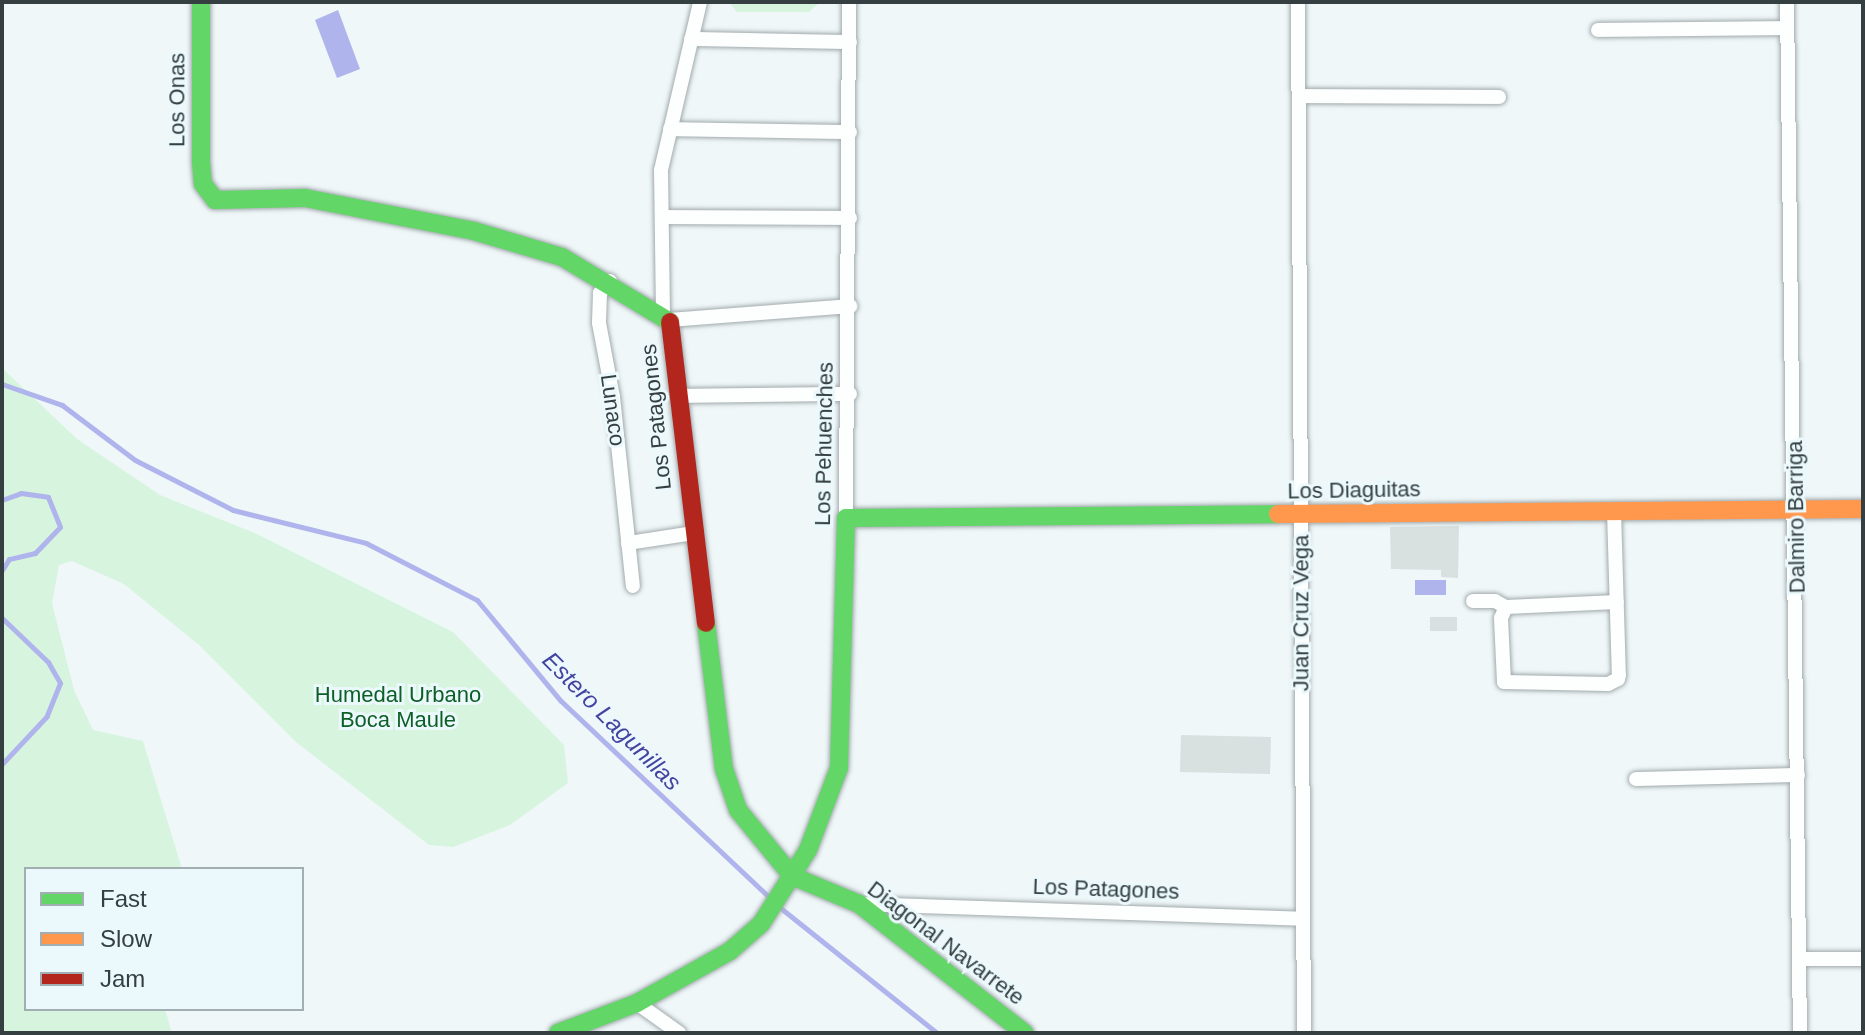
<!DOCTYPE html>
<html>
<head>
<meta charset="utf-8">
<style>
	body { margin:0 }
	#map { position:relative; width:1865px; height:1035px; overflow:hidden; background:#eff7f9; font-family:Arial,sans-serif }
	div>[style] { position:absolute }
	.green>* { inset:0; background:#d7f5de }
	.water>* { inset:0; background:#afb4ec }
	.stream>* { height:5px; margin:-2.5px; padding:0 2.5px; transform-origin:2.5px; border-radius:2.5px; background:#afb4ec }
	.building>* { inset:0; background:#d8e0e0 }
	.roads { filter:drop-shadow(0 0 2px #a2aaac) drop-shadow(0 0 2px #a2aaac) }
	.street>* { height:14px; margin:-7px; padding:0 7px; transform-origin:7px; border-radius:7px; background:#fdfefe }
	.fast>* { height:18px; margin:-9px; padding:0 9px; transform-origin:9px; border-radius:9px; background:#63d668 }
	.slow>* { height:18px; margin:-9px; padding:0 9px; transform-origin:9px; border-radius:9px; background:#ff974d }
	.jam>* { height:18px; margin:-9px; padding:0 9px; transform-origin:9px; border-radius:9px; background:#b3261e }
	span { translate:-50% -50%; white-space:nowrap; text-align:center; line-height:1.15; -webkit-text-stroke:6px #ebf9fd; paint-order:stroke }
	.street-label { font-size:22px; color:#353f41 }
	.park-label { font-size:22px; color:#0e5f25 }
	.water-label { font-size:24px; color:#47429f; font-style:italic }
	.frame { position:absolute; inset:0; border:4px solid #353f41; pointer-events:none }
	.legend { position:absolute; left:24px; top:867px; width:280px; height:144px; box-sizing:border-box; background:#ebf9fd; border:2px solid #a2afb2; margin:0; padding:10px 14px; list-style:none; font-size:24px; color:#353f41 }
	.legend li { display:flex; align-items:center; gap:16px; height:40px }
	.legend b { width:40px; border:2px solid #a2afb2 }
</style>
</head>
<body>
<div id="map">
	<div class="green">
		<i style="clip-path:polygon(729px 2px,820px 2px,809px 12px,737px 12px)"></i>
		<i style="clip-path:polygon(2px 368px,77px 439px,160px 495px,257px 534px,453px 632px,564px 745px,568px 783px,510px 825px,453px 847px,429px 845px,296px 742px,199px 645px,124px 584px,72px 561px,59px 565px,52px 603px,74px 690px,93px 730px,143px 741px,182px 869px,26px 869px,26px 1009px,165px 1009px,172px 1033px,2px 1033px)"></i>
	</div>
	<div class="water">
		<i style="clip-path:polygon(338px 10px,360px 69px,337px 78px,315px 20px)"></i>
		<i style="clip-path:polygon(1415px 580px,1446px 580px,1446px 595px,1415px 595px)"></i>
	</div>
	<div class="stream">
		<i style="left:2px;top:384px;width:64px;rotate:19.3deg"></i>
		<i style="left:62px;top:405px;width:91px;rotate:37deg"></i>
		<i style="left:135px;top:460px;width:110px;rotate:27deg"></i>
		<i style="left:233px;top:510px;width:137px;rotate:13.9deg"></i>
		<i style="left:366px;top:543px;width:125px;rotate:27.2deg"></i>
		<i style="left:477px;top:600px;width:131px;rotate:50.3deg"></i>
		<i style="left:561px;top:701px;width:289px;rotate:43.3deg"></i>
		<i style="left:2px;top:500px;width:20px;rotate:-20deg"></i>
		<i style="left:21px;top:493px;width:27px;rotate:8deg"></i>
		<i style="left:48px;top:497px;width:32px;rotate:68deg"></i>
		<i style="left:60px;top:527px;width:36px;rotate:134deg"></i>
		<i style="left:35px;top:553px;width:27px;rotate:167deg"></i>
		<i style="left:9px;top:559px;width:13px;rotate:122deg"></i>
		<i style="left:2px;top:618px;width:64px;rotate:43.7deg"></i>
		<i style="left:48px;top:662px;width:24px;rotate:60deg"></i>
		<i style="left:60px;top:683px;width:35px;rotate:112deg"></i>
		<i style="left:47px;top:716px;width:66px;rotate:133.2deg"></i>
		<i style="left:778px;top:906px;width:203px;rotate:38.6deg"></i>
	</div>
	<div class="building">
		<i style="clip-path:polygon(1459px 526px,1458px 578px,1441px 577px,1441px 570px,1391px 569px,1390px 527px)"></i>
		<i style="clip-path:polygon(1430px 617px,1457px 617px,1457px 631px,1430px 631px)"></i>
		<i style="clip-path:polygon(1181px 735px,1271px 737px,1270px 774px,1180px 772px)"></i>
	</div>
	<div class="roads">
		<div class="street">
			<i style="left:1298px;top:2px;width:1031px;rotate:89.67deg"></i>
			<i style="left:1787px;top:2px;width:1031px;rotate:89.28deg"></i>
			<i style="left:1598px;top:30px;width:189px;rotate:-0.6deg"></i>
			<i style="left:691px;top:39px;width:159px;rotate:1.1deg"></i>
			<i style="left:1299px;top:96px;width:200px;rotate:0.3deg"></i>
			<i style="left:670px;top:129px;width:180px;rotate:1deg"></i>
			<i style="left:664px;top:217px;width:186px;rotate:0.3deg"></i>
			<i style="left:610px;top:281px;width:16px;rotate:130deg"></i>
			<i style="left:600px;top:293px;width:30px;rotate:92deg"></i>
			<i style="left:599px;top:323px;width:75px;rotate:79.3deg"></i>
			<i style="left:613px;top:397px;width:190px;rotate:84deg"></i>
			<i style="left:663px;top:313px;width:143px;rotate:-90.8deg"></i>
			<i style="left:661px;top:170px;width:172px;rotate:-76.9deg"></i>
			<i style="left:670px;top:320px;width:181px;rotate:-4.4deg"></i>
			<i style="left:677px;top:396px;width:173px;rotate:-0.7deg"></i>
			<i style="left:1614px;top:511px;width:164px;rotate:88.3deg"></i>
			<i style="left:1619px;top:675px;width:4px;rotate:104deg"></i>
			<i style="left:1618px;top:679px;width:11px;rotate:153deg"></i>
			<i style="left:1608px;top:684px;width:104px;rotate:-178.9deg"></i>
			<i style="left:1504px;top:682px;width:64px;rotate:-92.7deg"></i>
			<i style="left:1501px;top:618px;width:12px;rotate:-66deg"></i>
			<i style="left:1506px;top:607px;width:111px;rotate:-2.6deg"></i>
			<i style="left:846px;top:518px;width:516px;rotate:-89.67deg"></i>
			<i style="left:628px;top:543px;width:66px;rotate:-8.7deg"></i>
			<i style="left:1473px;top:601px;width:22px"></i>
			<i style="left:1495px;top:601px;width:13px;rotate:29deg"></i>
			<i style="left:1636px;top:779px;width:162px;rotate:-1.4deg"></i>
			<i style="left:859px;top:904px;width:444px;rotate:1.9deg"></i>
			<i style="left:1799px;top:959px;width:64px"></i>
			<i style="left:637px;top:1003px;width:52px;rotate:35.5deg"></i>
		</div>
		<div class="fast">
			<i style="left:201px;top:2px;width:160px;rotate:90deg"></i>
			<i style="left:201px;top:162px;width:22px;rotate:85deg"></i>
			<i style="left:203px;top:184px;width:20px;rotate:53deg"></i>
			<i style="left:215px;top:200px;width:90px;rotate:-1.3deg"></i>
			<i style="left:305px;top:198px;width:172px;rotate:11deg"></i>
			<i style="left:474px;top:231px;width:92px;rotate:16.5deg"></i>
			<i style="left:562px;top:257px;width:126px;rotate:31deg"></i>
			<i style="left:706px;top:623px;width:147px;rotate:83deg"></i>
			<i style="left:724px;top:769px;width:43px;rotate:71.1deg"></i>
			<i style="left:738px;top:810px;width:85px;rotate:50.7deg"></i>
			<i style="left:792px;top:876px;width:73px;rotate:22.7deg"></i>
			<i style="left:859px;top:904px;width:210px;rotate:37.9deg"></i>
			<i style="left:558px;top:1033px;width:85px;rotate:-20.8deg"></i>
			<i style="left:637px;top:1003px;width:107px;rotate:-29.2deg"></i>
			<i style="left:730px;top:951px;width:41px;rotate:-41.1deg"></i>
			<i style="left:761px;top:924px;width:88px;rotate:-57.6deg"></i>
			<i style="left:808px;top:850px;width:88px;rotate:-69.3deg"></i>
			<i style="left:839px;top:768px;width:250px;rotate:-88.4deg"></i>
			<i style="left:846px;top:518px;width:432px;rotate:-0.5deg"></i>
		</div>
		<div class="slow">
			<i style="left:1278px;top:514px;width:585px;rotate:-0.49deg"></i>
		</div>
		<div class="jam">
			<i style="left:670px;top:322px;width:303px;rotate:83.2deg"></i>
		</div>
	</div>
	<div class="street-label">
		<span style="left:177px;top:100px;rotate:-90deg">Los Onas</span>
		<span style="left:613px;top:410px;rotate:82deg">Lunaco</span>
		<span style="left:656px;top:417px;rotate:-96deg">Los Patagones</span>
		<span style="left:824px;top:444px;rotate:-89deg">Los Pehuenches</span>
		<span style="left:1354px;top:490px;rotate:-1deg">Los Diaguitas</span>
		<span style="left:1796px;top:517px;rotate:-91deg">Dalmiro Barriga</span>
		<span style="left:1301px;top:613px;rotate:-90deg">Juan Cruz Vega</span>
		<span style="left:1106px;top:889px;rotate:2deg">Los Patagones</span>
		<span style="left:946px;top:943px;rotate:37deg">Diagonal Navarrete</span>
	</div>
	<div class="park-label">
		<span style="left:398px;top:707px">Humedal Urbano<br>Boca Maule</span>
	</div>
	<div class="water-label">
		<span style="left:612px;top:721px;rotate:45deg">Estero Lagunillas</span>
	</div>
	<div class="frame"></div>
	<ul class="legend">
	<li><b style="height:10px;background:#63d668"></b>Fast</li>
	<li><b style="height:10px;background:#ff974d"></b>Slow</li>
	<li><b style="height:10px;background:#b3261e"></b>Jam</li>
	</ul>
</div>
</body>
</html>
